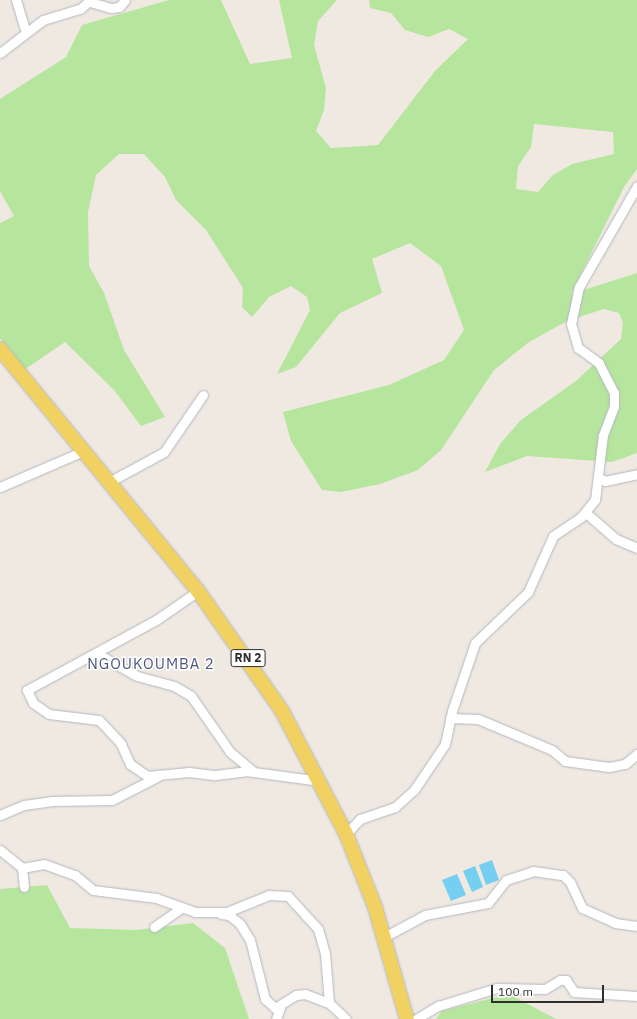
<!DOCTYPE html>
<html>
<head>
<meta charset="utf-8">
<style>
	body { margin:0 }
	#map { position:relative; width:637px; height:1019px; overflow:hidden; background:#efe9e1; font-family:"IBM Plex Sans",sans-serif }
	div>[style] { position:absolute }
	.green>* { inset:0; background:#b6e59e }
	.water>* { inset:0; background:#75cff0 }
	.roads { filter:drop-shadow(0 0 1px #b4b7c1) drop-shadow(0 0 1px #b4b7c1) }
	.minor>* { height:9px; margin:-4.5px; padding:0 4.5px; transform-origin:4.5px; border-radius:4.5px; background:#fff }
	.primary>* { height:14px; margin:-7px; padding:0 7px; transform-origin:7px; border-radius:7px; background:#f2d163 }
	span { translate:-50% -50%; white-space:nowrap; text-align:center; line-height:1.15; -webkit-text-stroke:3px #fff; paint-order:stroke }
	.shield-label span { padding:1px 3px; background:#fff; border:1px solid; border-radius:3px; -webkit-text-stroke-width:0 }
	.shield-label { font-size:12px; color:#2e2e2e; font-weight:700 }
	.quarter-label { font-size:15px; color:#4d5680; letter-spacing:1px }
	.scale { position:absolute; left:491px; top:985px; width:113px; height:18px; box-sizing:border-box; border:2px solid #2e2e2e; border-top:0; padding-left:5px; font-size:12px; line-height:14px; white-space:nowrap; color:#2e2e2e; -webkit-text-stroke:3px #fff; paint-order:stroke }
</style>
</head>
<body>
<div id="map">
	<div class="green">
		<i style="clip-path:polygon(evenodd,169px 0,221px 0,250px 64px,292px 58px,279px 0,337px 0,318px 21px,314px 45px,326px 88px,324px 110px,316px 131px,331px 148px,378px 145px,435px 71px,468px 39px,449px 29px,428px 37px,405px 30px,391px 13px,370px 8px,369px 0,637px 0,637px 169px,624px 187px,571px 294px,637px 273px,637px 453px,612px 462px,527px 456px,485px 472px,500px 444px,521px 420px,576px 381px,621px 339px,623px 322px,619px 313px,604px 309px,567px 321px,529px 342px,494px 370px,441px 450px,418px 470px,380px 484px,341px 492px,322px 490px,291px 441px,283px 412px,389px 385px,444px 360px,464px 330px,441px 266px,410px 243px,372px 259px,382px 293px,340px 313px,296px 367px,277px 374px,310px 310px,307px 297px,291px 286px,269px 297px,252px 317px,242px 307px,243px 288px,206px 230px,176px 200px,165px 177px,144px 154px,119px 154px,96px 175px,88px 212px,89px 266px,104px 293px,124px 350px,165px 417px,141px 426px,114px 390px,65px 342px,24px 370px,0 338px,0 223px,14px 216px,0 191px,0 99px,66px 57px,82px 25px,169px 0,534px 124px,613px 132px,614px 154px,572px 164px,553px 175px,538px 192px,516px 189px,518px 166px,531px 147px,534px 124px)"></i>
		<i style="clip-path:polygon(47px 885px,70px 928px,136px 930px,193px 923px,225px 948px,249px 1019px,0 1019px,0 889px)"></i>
		<i style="clip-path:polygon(509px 994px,556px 1019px,436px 1019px,442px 1011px)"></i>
	</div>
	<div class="water">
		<i style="clip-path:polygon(492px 860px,499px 880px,486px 885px,479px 865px)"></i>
		<i style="clip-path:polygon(475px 866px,483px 887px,472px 892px,463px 871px)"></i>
		<i style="clip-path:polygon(457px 874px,466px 895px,451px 901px,442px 880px)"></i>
	</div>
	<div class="roads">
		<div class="minor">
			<i style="left:16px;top:0;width:34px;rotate:73deg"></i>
			<i style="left:90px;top:2px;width:22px;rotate:16deg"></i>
			<i style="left:111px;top:8px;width:8px;rotate:-7deg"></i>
			<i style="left:119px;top:7px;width:9px;rotate:-49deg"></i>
			<i style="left:0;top:53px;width:54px;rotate:-37.5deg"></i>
			<i style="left:43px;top:20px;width:39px;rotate:-17deg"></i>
			<i style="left:80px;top:9px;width:13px;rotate:-42deg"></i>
			<i style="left:600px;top:478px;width:6px;rotate:31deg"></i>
			<i style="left:605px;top:481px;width:33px;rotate:-12deg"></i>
			<i style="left:107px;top:483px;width:65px;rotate:-28.5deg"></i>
			<i style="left:164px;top:452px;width:69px;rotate:-55.6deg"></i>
			<i style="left:0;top:487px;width:88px;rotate:-23.4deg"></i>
			<i style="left:586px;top:513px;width:40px;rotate:41deg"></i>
			<i style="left:616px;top:539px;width:23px;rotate:23deg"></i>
			<i style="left:198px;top:591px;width:51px;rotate:145.4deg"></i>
			<i style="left:156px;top:620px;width:147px;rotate:151.5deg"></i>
			<i style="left:27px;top:690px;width:14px;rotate:65deg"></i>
			<i style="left:33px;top:703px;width:19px;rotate:35deg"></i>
			<i style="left:49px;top:714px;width:50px;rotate:6.8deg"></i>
			<i style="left:99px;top:720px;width:33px;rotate:47deg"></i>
			<i style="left:121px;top:744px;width:22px;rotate:66deg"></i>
			<i style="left:130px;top:764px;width:21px;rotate:35deg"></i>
			<i style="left:147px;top:776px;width:42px;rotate:-5.4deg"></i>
			<i style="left:189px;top:772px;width:26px;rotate:7deg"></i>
			<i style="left:215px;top:775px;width:31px;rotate:-7deg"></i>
			<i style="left:246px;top:771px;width:75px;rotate:7.7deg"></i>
			<i style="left:96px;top:653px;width:47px;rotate:29.3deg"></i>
			<i style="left:137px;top:676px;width:38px;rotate:15deg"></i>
			<i style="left:174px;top:686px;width:20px;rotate:30deg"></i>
			<i style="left:191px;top:696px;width:68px;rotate:55.1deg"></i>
			<i style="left:230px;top:752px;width:30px;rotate:40deg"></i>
			<i style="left:450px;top:718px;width:28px;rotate:2deg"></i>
			<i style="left:478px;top:719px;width:80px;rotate:22.7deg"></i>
			<i style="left:552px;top:750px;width:17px;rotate:40deg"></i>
			<i style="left:565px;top:761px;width:44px;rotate:7.8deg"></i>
			<i style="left:609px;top:767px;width:16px;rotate:-11deg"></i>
			<i style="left:625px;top:764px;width:16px;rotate:-40deg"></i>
			<i style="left:0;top:815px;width:26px;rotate:-23deg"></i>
			<i style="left:24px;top:805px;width:27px;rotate:-8deg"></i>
			<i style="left:51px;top:801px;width:61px;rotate:-0.9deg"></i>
			<i style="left:112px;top:800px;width:51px;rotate:-27.1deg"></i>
			<i style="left:346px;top:834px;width:21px;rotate:-47deg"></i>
			<i style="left:360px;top:819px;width:37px;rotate:-19deg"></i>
			<i style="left:395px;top:807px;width:25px;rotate:-42deg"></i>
			<i style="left:414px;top:790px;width:55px;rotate:-56deg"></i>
			<i style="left:445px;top:744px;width:34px;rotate:-78deg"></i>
			<i style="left:452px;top:711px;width:72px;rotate:-71.3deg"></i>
			<i style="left:475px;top:643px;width:74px;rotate:-43.9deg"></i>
			<i style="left:528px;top:592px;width:61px;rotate:-65.9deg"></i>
			<i style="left:553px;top:536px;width:34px;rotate:-34deg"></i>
			<i style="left:581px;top:517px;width:22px;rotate:-51deg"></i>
			<i style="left:595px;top:500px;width:65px;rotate:-83deg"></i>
			<i style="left:603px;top:435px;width:31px;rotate:-69deg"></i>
			<i style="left:614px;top:406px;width:13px;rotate:-90deg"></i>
			<i style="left:614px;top:393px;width:34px;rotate:-117deg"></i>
			<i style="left:599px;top:363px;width:26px;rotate:-144deg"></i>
			<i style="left:578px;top:348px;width:25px;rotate:-106deg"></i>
			<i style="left:571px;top:324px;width:38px;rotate:-78deg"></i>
			<i style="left:579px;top:287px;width:116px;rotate:-60.1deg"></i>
			<i style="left:0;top:850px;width:28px;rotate:39deg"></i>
			<i style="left:22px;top:868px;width:22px;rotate:-10deg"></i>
			<i style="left:44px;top:864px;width:33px;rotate:20deg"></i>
			<i style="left:75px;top:875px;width:23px;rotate:40deg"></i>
			<i style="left:93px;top:890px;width:64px;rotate:7.2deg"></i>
			<i style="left:156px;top:898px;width:41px;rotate:19.7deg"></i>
			<i style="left:195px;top:912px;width:32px"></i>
			<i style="left:227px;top:912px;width:45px;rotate:-22deg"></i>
			<i style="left:269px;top:895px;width:19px;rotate:3deg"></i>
			<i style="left:288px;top:896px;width:45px;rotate:47.7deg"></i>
			<i style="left:318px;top:929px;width:25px;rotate:74deg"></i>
			<i style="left:325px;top:953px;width:50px;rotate:85.4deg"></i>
			<i style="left:329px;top:1003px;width:23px;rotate:43deg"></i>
			<i style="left:22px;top:868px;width:19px;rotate:84deg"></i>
			<i style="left:221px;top:914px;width:8px;rotate:7deg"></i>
			<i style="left:229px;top:915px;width:14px;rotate:39deg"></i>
			<i style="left:240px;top:924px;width:19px;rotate:58deg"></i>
			<i style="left:250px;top:940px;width:61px;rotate:75.7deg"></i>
			<i style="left:265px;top:999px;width:13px;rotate:42deg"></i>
			<i style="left:275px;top:1008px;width:25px;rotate:-32deg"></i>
			<i style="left:296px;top:995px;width:9px;rotate:-6deg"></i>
			<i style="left:305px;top:994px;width:26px;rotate:21deg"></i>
			<i style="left:154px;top:927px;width:33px;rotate:-35deg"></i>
			<i style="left:384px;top:937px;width:47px;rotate:-28.2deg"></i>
			<i style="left:425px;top:915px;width:64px;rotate:-10.8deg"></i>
			<i style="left:488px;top:903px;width:29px;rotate:-52deg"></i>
			<i style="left:506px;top:880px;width:28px;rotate:-18deg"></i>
			<i style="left:533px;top:871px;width:30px;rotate:8deg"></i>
			<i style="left:563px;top:875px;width:10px;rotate:45deg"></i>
			<i style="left:570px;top:882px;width:29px;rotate:65deg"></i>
			<i style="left:582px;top:908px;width:36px;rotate:24deg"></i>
			<i style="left:615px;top:923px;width:22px;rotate:8deg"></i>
			<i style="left:276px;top:1019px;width:12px;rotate:-70deg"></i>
			<i style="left:416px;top:1019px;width:26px;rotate:-31deg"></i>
			<i style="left:438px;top:1006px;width:62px;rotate:-17deg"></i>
			<i style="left:497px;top:988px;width:48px;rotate:1.2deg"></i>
			<i style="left:545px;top:989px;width:17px;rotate:-31deg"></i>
			<i style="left:560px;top:980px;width:6px"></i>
			<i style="left:566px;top:980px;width:14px;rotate:56deg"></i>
			<i style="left:574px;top:992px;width:63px;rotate:3.6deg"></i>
		</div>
		<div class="primary">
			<i style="left:0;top:349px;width:313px;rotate:50.7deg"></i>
			<i style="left:198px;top:591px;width:146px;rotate:55deg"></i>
			<i style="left:282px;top:711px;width:139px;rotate:62.5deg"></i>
			<i style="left:346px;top:834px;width:79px;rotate:68.3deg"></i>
			<i style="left:375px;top:907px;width:116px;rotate:74.1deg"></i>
		</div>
	</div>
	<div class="shield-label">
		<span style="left:248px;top:658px">RN 2</span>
	</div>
	<div class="quarter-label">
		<span style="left:151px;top:664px">NGOUKOUMBA 2</span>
	</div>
	<div class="scale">100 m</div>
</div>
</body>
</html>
